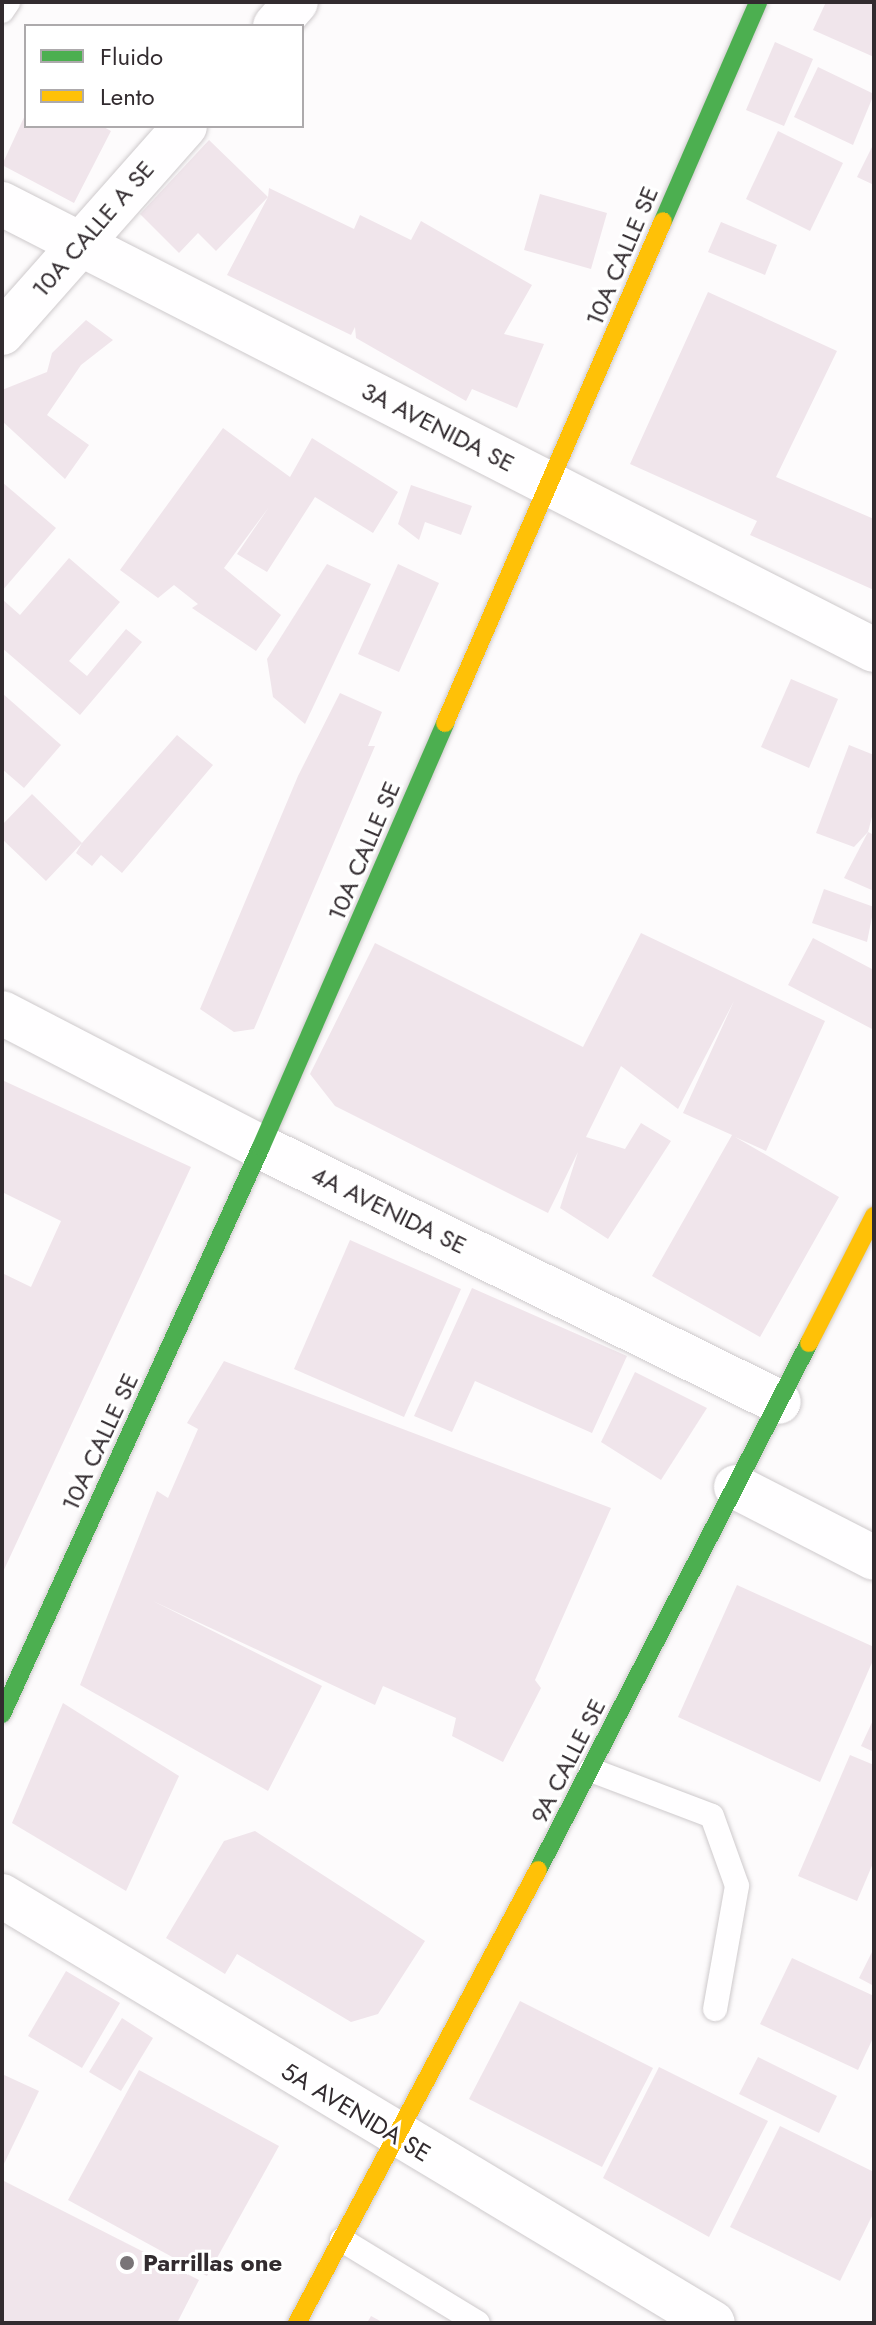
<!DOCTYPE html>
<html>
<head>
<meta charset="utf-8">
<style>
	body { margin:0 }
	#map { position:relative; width:876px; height:2325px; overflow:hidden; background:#fdfbfc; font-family:Jost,sans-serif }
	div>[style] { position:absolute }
	.building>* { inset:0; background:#f0e5eb }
	.roads { filter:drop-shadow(0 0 2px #cecacc) drop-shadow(0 0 2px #cecacc) }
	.lane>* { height:24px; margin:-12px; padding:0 12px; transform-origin:12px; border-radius:12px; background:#fffeff }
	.street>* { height:44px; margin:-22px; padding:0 22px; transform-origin:22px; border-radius:22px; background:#fffeff }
	.fast>* { height:18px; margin:-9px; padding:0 9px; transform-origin:9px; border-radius:9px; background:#4caf50 }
	.slow>* { height:18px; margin:-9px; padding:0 9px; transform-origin:9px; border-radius:9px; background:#ffc107 }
	.dots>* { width:22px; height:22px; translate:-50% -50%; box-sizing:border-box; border:4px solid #fff; border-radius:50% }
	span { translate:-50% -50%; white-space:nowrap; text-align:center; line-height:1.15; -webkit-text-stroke:6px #fff; paint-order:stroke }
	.street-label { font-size:24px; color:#322b2f }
	.poi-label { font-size:24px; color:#322b2f; font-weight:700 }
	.left { translate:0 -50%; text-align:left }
	.frame { position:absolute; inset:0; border:4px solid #322b2f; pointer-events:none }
	.legend { position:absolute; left:24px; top:24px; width:280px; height:104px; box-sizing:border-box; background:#fff; border:2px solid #adaaac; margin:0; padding:10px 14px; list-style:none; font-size:24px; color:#322b2f }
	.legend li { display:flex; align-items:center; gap:16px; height:40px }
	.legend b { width:40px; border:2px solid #adaaac }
</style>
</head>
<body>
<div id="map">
	<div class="building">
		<i style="clip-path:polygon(826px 2px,874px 2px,874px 57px,813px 30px)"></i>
		<i style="clip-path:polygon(775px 42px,813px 59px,784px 126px,746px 110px)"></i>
		<i style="clip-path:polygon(818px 67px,874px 94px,853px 145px,794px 117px)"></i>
		<i style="clip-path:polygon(26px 113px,26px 126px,102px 126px,111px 131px,74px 203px,2px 165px)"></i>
		<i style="clip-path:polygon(778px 131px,843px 163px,810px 231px,746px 199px)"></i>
		<i style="clip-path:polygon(209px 140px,268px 197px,269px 188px,354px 229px,360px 215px,411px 240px,421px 221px,532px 285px,504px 334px,544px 344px,517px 408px,472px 389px,466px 401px,356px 338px,355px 327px,351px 335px,227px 275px,268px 197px,216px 251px,198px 233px,179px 253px,140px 214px)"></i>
		<i style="clip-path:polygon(874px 143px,874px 185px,857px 177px)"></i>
		<i style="clip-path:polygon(540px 194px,607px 213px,591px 269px,524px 250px)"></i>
		<i style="clip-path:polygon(721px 222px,777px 245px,765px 275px,708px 252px)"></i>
		<i style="clip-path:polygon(708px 292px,837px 351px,776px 477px,874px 519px,874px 590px,750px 535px,757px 521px,630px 464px)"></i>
		<i style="clip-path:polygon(86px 320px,113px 340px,81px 365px,47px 415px,89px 445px,65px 479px,2px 421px,2px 390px,47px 372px,52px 353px)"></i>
		<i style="clip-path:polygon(223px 428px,290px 477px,312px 438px,398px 492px,373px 533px,315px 497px,267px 572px,237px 554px,269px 507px,224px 568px,281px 615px,256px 651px,192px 608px,198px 604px,174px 585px,158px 598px,120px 570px)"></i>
		<i style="clip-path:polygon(2px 482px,56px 528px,2px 591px)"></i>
		<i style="clip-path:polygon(411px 485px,472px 506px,461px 535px,425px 522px,419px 540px,398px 524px)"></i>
		<i style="clip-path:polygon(69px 558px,120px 602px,69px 661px,87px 676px,126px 629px,142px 642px,80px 715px,2px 648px,2px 599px,20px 615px)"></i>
		<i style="clip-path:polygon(327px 564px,371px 584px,305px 724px,273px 697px,267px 659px)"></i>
		<i style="clip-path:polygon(398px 564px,439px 583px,399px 672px,358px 654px)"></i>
		<i style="clip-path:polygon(791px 679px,838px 699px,809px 768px,761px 747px)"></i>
		<i style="clip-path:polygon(2px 693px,61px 745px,24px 788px,2px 769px)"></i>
		<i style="clip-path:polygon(340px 693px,382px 712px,368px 746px,375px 746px,254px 1029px,234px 1032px,200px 1009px,298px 776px)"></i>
		<i style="clip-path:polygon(177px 735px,213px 765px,122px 873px,101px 855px,92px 866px,76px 853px,82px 843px,46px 881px,2px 839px,2px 825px,32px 794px,82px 843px)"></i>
		<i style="clip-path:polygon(849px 745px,874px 755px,874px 809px,868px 832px,854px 847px,816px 833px)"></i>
		<i style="clip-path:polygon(868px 832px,874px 835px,874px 891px,844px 878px)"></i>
		<i style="clip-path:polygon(824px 889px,874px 907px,867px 942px,812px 923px)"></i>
		<i style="clip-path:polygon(641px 933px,825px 1021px,766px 1151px,735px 1137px,839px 1197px,760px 1337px,652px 1276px,732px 1135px,683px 1113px,734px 1001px,678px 1109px,621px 1066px,586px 1137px,625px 1149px,641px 1123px,671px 1141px,608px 1239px,560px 1208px,578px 1152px,548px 1213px,335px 1106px,310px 1074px,375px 943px,583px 1047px)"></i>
		<i style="clip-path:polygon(813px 938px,872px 969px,874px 965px,874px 1030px,788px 985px)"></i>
		<i style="clip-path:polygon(2px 1080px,191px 1167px,2px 1574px,2px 1273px,31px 1287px,61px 1221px,2px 1192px)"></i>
		<i style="clip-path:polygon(350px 1240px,461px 1289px,404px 1417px,294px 1369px)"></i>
		<i style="clip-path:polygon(472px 1288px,627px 1356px,592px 1433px,475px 1381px,452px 1432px,414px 1416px)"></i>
		<i style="clip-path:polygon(224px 1361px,611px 1508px,535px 1680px,541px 1688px,503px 1762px,452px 1736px,456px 1718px,383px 1686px,375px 1705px,153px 1601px,322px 1686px,268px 1791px,80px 1685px,157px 1491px,168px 1498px,198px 1429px,187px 1423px)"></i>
		<i style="clip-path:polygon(635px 1372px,707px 1408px,661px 1480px,601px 1442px)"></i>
		<i style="clip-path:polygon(737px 1585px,874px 1647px,874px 1658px,820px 1782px,678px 1717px)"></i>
		<i style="clip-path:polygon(63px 1703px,179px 1776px,126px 1891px,12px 1823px)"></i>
		<i style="clip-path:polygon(874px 1718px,874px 1752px,861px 1746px)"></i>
		<i style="clip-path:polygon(850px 1755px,874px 1765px,874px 1861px,857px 1901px,798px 1876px)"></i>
		<i style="clip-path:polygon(255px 1831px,425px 1941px,378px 2014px,351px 2022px,237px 1954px,225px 1974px,166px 1938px,224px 1841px)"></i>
		<i style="clip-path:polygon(874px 1948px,874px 1986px,859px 1978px)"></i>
		<i style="clip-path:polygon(792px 1958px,874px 1996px,874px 2036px,858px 2070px,760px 2024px)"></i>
		<i style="clip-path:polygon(66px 1971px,120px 2003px,82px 2068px,28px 2036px)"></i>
		<i style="clip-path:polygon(520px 2001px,653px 2068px,602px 2167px,469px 2099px)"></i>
		<i style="clip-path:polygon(122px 2018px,153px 2038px,121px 2091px,89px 2072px)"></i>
		<i style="clip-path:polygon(758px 2057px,837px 2096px,819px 2133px,739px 2094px)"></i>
		<i style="clip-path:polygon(659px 2067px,768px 2121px,709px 2237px,603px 2178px)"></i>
		<i style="clip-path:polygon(139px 2070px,279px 2146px,207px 2276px,68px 2200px)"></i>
		<i style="clip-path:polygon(2px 2074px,39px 2091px,2px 2168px)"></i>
		<i style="clip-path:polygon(780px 2126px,874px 2172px,874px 2212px,840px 2281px,730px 2227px)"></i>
		<i style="clip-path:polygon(2px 2180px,199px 2280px,177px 2323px,2px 2323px)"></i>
		<i style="clip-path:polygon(371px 2316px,384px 2323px,367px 2323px)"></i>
	</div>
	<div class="roads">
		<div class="lane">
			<i style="left:2px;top:11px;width:11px;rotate:-56deg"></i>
			<i style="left:591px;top:1770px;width:129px;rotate:20.8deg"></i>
			<i style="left:712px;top:1816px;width:74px;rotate:70.3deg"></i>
			<i style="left:737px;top:1886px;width:125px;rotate:100.1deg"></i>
			<i style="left:342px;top:2240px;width:159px;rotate:31.4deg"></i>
		</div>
		<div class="street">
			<i style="left:275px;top:26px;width:32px;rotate:-49deg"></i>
			<i style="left:2px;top:204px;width:979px;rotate:27.09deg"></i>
			<i style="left:2px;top:333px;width:276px;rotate:-48.5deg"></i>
			<i style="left:2px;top:1013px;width:292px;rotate:27.4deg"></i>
			<i style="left:261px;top:1147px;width:577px;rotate:26.21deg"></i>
			<i style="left:736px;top:1487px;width:155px;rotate:27.2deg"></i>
			<i style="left:2px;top:1896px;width:829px;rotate:30.99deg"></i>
		</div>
		<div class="fast">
			<i style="left:663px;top:221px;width:239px;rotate:-66.5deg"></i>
			<i style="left:2px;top:1714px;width:623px;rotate:-65.45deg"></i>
			<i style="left:261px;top:1147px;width:462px;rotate:-66.5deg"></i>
			<i style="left:538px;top:1870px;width:593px;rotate:-62.79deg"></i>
		</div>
		<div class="slow">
			<i style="left:445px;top:723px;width:547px;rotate:-66.53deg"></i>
			<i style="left:809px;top:1343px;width:143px;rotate:-62.9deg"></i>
			<i style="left:297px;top:2323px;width:513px;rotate:-61.99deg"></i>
		</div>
	</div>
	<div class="dots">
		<i style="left:127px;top:2263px;background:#797477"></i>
	</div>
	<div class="street-label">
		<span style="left:93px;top:229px;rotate:-49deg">10A CALLE A SE</span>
		<span style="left:622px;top:256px;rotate:-67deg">10A CALLE SE</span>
		<span style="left:438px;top:427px;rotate:27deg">3A AVENIDA SE</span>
		<span style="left:364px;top:851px;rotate:-67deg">10A CALLE SE</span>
		<span style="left:389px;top:1210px;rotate:26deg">4A AVENIDA SE</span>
		<span style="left:100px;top:1442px;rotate:-65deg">10A CALLE SE</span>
		<span style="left:568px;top:1761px;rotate:-63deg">9A CALLE SE</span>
		<span style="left:356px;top:2112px;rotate:31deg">5A AVENIDA SE</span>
	</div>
	<div class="poi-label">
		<span class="left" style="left:143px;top:2263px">Parrillas one</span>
	</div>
	<div class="frame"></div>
	<ul class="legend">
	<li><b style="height:10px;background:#4caf50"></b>Fluido</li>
	<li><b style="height:10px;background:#ffc107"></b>Lento</li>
	</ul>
</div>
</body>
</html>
